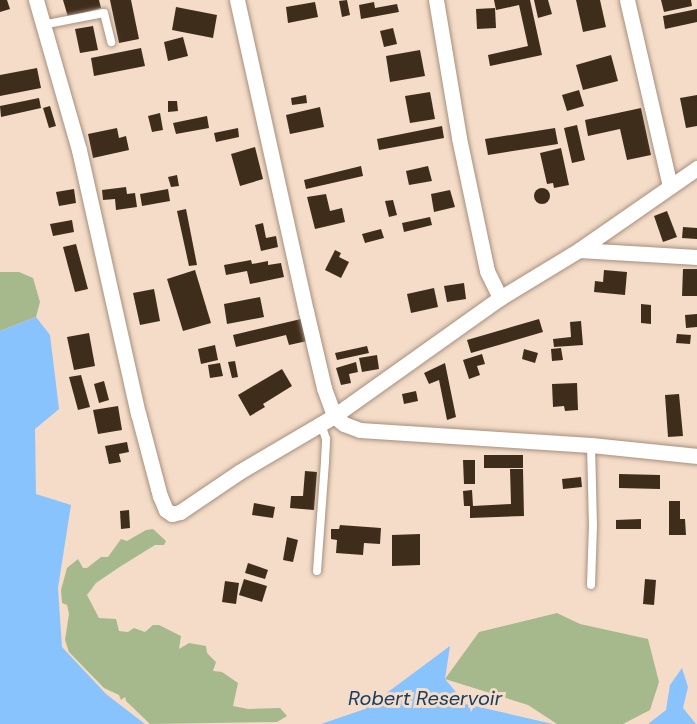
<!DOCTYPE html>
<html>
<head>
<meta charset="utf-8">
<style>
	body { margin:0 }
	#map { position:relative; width:697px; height:724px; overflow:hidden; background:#f4dcc8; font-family:"DM Sans",sans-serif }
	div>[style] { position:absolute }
	.green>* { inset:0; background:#a6b98d }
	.water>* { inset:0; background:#88c3fe }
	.building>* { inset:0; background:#3f2d1c }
	.round { border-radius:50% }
	.roads { filter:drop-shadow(0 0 2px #a68f7d) drop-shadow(0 0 2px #a68f7d) }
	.service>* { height:8px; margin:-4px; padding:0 4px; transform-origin:4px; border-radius:4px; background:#fff }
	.minor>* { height:15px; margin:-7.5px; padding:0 7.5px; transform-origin:7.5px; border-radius:7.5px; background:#fff }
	span { translate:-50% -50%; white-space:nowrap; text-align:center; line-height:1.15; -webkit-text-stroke:6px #f4dcc8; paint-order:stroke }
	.water-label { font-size:20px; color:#143d63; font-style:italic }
</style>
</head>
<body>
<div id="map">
	<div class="green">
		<i style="clip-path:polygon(0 272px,19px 272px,33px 278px,40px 302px,36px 317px,0 331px)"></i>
		<i style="clip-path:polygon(153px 529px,166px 541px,164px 545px,155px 545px,118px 568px,96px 583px,87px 595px,99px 618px,116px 619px,119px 631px,128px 632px,134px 628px,145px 632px,153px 625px,159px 625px,181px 636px,179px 649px,189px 643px,206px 646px,207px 653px,216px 662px,213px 671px,222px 672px,238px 683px,233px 706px,248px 709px,280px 708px,287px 716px,277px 722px,150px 724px,126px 701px,125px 697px,121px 700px,119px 695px,104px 688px,69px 652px,65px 640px,69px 614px,67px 605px,62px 603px,61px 590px,67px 568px,78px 559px,83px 568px,87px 568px,101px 557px,108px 557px,121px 539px,127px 541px,146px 530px)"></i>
		<i style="clip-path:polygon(557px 613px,580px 624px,648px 639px,659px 682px,650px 710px,623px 724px,557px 724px,528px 705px,445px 679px,479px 632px)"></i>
	</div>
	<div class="water">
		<i style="clip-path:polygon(36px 317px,50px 335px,59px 409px,35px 429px,36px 494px,71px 505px,58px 588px,62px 647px,106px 694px,145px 724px,0 724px,0 331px)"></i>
		<i style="clip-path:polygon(450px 646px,445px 679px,466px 704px,553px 724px,321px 724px,365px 709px)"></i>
		<i style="clip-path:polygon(682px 668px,688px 687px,683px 708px,696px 724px,648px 724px,666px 710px,670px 685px)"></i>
	</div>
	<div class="building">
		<i style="clip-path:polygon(0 0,7px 0,10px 9px,0 12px)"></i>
		<i style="clip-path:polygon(63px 0,99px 0,101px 8px,68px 17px)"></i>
		<i style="clip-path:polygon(110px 0,131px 0,139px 39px,119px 43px)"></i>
		<i style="clip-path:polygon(347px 0,350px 15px,342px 17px,339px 1px)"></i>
		<i style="clip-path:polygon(494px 0,530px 0,542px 55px,490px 66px,488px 55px,528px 46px,519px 5px,496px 10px)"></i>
		<i style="clip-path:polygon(534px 0,548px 0,552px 14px,538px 18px)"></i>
		<i style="clip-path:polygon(576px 0,600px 0,606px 27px,583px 32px)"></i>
		<i style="clip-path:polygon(661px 0,691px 0,692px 6px,664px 12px)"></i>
		<i style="clip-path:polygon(315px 2px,318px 17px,288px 23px,286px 7px)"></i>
		<i style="clip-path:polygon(374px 2px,375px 8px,397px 4px,399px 12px,361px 19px,359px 5px)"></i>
		<i style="clip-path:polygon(176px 7px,217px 15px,213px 38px,172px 30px)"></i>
		<i style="clip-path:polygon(495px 8px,496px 28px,477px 29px,476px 9px)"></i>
		<i style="clip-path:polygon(697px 9px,697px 22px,665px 29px,663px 16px)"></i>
		<i style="clip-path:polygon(93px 26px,98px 50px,80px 53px,75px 29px)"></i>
		<i style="clip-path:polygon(393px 28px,397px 44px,384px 47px,380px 31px)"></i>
		<i style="clip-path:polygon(183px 37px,188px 56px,168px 61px,164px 42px)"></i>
		<i style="clip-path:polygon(141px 48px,145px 66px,94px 76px,91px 58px)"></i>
		<i style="clip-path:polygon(420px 50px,425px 76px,390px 82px,386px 56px)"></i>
		<i style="clip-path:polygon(611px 55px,618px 81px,583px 90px,576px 65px)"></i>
		<i style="clip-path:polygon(37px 68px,41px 88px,0 96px,0 75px)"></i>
		<i style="clip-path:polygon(579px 90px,584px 106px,567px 111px,562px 95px)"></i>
		<i style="clip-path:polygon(430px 92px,435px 119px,410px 123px,405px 96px)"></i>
		<i style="clip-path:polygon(306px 95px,307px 103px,292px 105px,291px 98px)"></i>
		<i style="clip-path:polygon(697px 95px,697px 126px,686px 128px,680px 98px)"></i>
		<i style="clip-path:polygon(39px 98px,41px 108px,1px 117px,0 106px)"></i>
		<i style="clip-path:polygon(168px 101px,177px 101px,178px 111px,168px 112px)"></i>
		<i style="clip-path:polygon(50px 106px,56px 126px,49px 128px,43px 108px)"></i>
		<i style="clip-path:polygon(320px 107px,324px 127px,290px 134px,286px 115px)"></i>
		<i style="clip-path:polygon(641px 108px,651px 155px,627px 160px,620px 129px,588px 136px,585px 120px)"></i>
		<i style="clip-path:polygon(160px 113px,163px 130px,152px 132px,148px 116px)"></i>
		<i style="clip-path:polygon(207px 116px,209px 128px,176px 134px,173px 123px)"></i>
		<i style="clip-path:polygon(577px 125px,585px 160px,572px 163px,564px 128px)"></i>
		<i style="clip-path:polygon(442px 126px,444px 138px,379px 150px,377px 139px)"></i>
		<i style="clip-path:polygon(117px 128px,119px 138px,126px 136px,129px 150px,93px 158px,88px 134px)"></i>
		<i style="clip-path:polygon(238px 128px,239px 137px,216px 142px,214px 133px)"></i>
		<i style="clip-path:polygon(555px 128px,558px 144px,488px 155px,485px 139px)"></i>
		<i style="clip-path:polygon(255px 147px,263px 179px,240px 186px,231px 154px)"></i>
		<i style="clip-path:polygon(561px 148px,569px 185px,554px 188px,553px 183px,547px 184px,540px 153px)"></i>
		<i style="clip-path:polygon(361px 166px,363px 176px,306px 189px,304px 180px)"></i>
		<i style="clip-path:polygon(428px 166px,432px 181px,409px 185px,406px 171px)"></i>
		<i style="clip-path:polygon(177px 175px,179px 186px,171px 187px,168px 177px)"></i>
		<i style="clip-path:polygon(126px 187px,127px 194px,135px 193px,137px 207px,116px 210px,115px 199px,103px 200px,102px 190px)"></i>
		<i class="round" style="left:534px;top:188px;width:16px;height:16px"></i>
		<i style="clip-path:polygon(74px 189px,76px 203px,59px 206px,56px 192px)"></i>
		<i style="clip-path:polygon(168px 189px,170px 201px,142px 206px,140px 194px)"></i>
		<i style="clip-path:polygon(450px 190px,455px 207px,434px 212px,431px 194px)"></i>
		<i style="clip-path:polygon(326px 194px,330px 211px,342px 208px,345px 222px,315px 229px,307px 197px)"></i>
		<i style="clip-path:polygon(393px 200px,397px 215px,389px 217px,385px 201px)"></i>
		<i style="clip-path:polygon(186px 209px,197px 265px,189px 266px,177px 211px)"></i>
		<i style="clip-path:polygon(667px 211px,677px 237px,663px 242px,654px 216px)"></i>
		<i style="clip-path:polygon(430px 217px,432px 225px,404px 232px,402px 223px)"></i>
		<i style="clip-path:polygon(72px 220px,74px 232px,53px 236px,50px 224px)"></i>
		<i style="clip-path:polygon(263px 223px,266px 238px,276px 236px,278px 247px,261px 251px,255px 225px)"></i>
		<i style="clip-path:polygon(683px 227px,697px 228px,697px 239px,682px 238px)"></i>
		<i style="clip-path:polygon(381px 229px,384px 238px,365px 243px,362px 234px)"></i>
		<i style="clip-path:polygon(76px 244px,88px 289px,75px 292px,63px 247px)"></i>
		<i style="clip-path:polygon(335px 250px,341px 253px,339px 257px,349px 262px,341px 278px,325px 270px)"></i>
		<i style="clip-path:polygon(251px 260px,252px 264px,268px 261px,268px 265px,281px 263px,284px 277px,250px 284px,247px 271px,226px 275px,224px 265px)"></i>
		<i style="clip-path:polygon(683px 269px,697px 269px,697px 296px,682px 296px)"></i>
		<i style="clip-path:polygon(195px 270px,211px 323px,183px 331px,167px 279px)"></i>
		<i style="clip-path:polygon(604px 270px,627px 272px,625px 295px,594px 292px,595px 281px,603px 282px)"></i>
		<i style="clip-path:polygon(464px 283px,466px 299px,447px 302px,444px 286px)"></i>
		<i style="clip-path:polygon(434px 288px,438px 307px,411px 313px,407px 294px)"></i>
		<i style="clip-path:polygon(154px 289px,160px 321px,140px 325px,133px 293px)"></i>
		<i style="clip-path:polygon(260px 297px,264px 317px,227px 324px,224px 304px)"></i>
		<i style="clip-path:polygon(641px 304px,651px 305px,651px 324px,641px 323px)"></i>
		<i style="clip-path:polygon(697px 314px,697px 327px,686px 328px,685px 315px)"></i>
		<i style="clip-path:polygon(301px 319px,307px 341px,289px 345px,286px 335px,236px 347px,233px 335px)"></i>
		<i style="clip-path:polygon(539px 319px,543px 332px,471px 353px,467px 340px)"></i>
		<i style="clip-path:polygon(581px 321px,583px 345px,554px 347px,553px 339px,571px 337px,570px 322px)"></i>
		<i style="clip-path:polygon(89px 333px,95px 366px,74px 370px,67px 337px)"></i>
		<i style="clip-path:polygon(677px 334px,691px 335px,690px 344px,676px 343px)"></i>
		<i style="clip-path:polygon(215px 345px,218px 360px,201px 364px,198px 349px)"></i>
		<i style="clip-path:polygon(367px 346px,369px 353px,337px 360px,335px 353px)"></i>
		<i style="clip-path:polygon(561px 348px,563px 360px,552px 361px,551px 349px)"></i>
		<i style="clip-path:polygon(524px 349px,538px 353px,535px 363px,522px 359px)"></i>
		<i style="clip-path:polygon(482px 354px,485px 364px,477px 366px,480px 375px,469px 379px,463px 360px)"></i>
		<i style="clip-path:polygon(377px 355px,379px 369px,362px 372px,359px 358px)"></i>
		<i style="clip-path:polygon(235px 361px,238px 377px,232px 378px,228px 362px)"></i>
		<i style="clip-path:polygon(356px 362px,358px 372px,349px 374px,351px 383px,341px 385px,336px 368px)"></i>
		<i style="clip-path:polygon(220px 363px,223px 376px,210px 378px,208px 365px)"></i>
		<i style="clip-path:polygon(445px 363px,456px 417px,447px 420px,439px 380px,429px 384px,424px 373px)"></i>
		<i style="clip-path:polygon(282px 369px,292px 386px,263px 404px,265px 407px,250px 416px,238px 395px)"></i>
		<i style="clip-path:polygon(81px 375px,90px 407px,78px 410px,69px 377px)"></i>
		<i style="clip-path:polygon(104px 381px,109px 400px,99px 403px,94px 384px)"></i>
		<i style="clip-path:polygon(577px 383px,578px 410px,565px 411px,564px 406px,553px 407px,552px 384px)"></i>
		<i style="clip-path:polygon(416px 391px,418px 401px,404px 404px,402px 394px)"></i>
		<i style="clip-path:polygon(679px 394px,683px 436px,668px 437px,665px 395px)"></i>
		<i style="clip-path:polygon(118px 406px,122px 430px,98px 434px,93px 410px)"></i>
		<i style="clip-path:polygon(127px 442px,129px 452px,119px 454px,121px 462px,109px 464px,105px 446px)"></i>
		<i style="clip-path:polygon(484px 455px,523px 455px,523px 468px,484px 468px)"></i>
		<i style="clip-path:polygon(463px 460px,475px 460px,475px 484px,464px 484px)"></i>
		<i style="clip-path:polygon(510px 469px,523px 469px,524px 516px,470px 518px,470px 506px,464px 506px,463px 491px,472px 490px,473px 506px,511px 504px)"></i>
		<i style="clip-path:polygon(305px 471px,317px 472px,314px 510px,290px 508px,291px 496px,303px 496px)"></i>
		<i style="clip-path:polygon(619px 474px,660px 475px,660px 489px,619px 488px)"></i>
		<i style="clip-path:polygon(581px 477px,582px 487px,563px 489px,562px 479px)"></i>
		<i style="clip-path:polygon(669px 501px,680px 501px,680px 519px,685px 519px,686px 535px,669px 535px)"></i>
		<i style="clip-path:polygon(254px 503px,275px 507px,273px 518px,252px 515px)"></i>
		<i style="clip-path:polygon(129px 510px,130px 528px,121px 529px,120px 511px)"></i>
		<i style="clip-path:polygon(641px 519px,641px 529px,616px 529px,616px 520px)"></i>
		<i style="clip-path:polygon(340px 525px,381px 528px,380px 544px,364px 543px,363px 555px,336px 553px,337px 540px,331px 539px,331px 529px,339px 529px)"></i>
		<i style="clip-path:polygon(420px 534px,420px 565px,392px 566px,392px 535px)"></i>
		<i style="clip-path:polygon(287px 537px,298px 540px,293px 562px,283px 560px)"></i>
		<i style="clip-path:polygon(248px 563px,268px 570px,265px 579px,245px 573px)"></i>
		<i style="clip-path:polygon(244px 579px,267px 586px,262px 602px,239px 595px)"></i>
		<i style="clip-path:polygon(645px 579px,656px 580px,654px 605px,643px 604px)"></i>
		<i style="clip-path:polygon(225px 581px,239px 583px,236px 604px,222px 602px)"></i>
	</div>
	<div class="roads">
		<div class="service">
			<i style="left:42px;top:25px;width:63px;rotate:-11deg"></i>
			<i style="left:104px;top:13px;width:30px;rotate:76deg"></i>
			<i style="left:591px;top:445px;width:80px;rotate:88.6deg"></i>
			<i style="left:593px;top:525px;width:60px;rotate:91.9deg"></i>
			<i style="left:317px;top:571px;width:110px;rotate:-85.8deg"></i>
			<i style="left:325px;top:461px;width:22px;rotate:-87deg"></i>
			<i style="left:326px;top:439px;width:16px;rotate:-108deg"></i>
		</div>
		<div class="minor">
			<i style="left:36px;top:0;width:156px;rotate:74deg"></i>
			<i style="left:79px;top:150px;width:270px;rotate:77.4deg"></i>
			<i style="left:138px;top:413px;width:86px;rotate:75.2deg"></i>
			<i style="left:160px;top:496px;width:15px;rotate:67deg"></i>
			<i style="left:166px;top:510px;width:7px;rotate:34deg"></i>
			<i style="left:172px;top:514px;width:8px;rotate:-14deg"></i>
			<i style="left:180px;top:512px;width:71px;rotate:-34.1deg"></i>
			<i style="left:239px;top:472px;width:110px;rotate:-30.5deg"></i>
			<i style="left:334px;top:416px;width:204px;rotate:-35.4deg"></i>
			<i style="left:500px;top:298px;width:92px;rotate:-31.3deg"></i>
			<i style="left:579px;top:250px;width:144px;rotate:-34.8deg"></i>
			<i style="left:237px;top:0;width:319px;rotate:77.5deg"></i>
			<i style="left:306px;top:311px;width:79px;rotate:76.8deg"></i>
			<i style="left:324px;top:388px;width:30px;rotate:70deg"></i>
			<i style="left:334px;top:416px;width:13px;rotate:39deg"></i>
			<i style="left:344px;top:424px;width:17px;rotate:21deg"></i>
			<i style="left:360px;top:430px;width:231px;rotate:3.7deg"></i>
			<i style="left:591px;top:445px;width:107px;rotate:5.9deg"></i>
			<i style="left:436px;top:0;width:140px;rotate:80.5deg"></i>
			<i style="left:459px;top:138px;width:136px;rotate:78.1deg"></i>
			<i style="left:487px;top:271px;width:30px;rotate:64deg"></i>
			<i style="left:627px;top:0;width:191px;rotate:77deg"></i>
			<i style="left:579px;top:250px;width:118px;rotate:3.4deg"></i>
		</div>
	</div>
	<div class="water-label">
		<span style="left:425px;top:698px">Robert Reservoir</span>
	</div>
</div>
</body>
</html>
